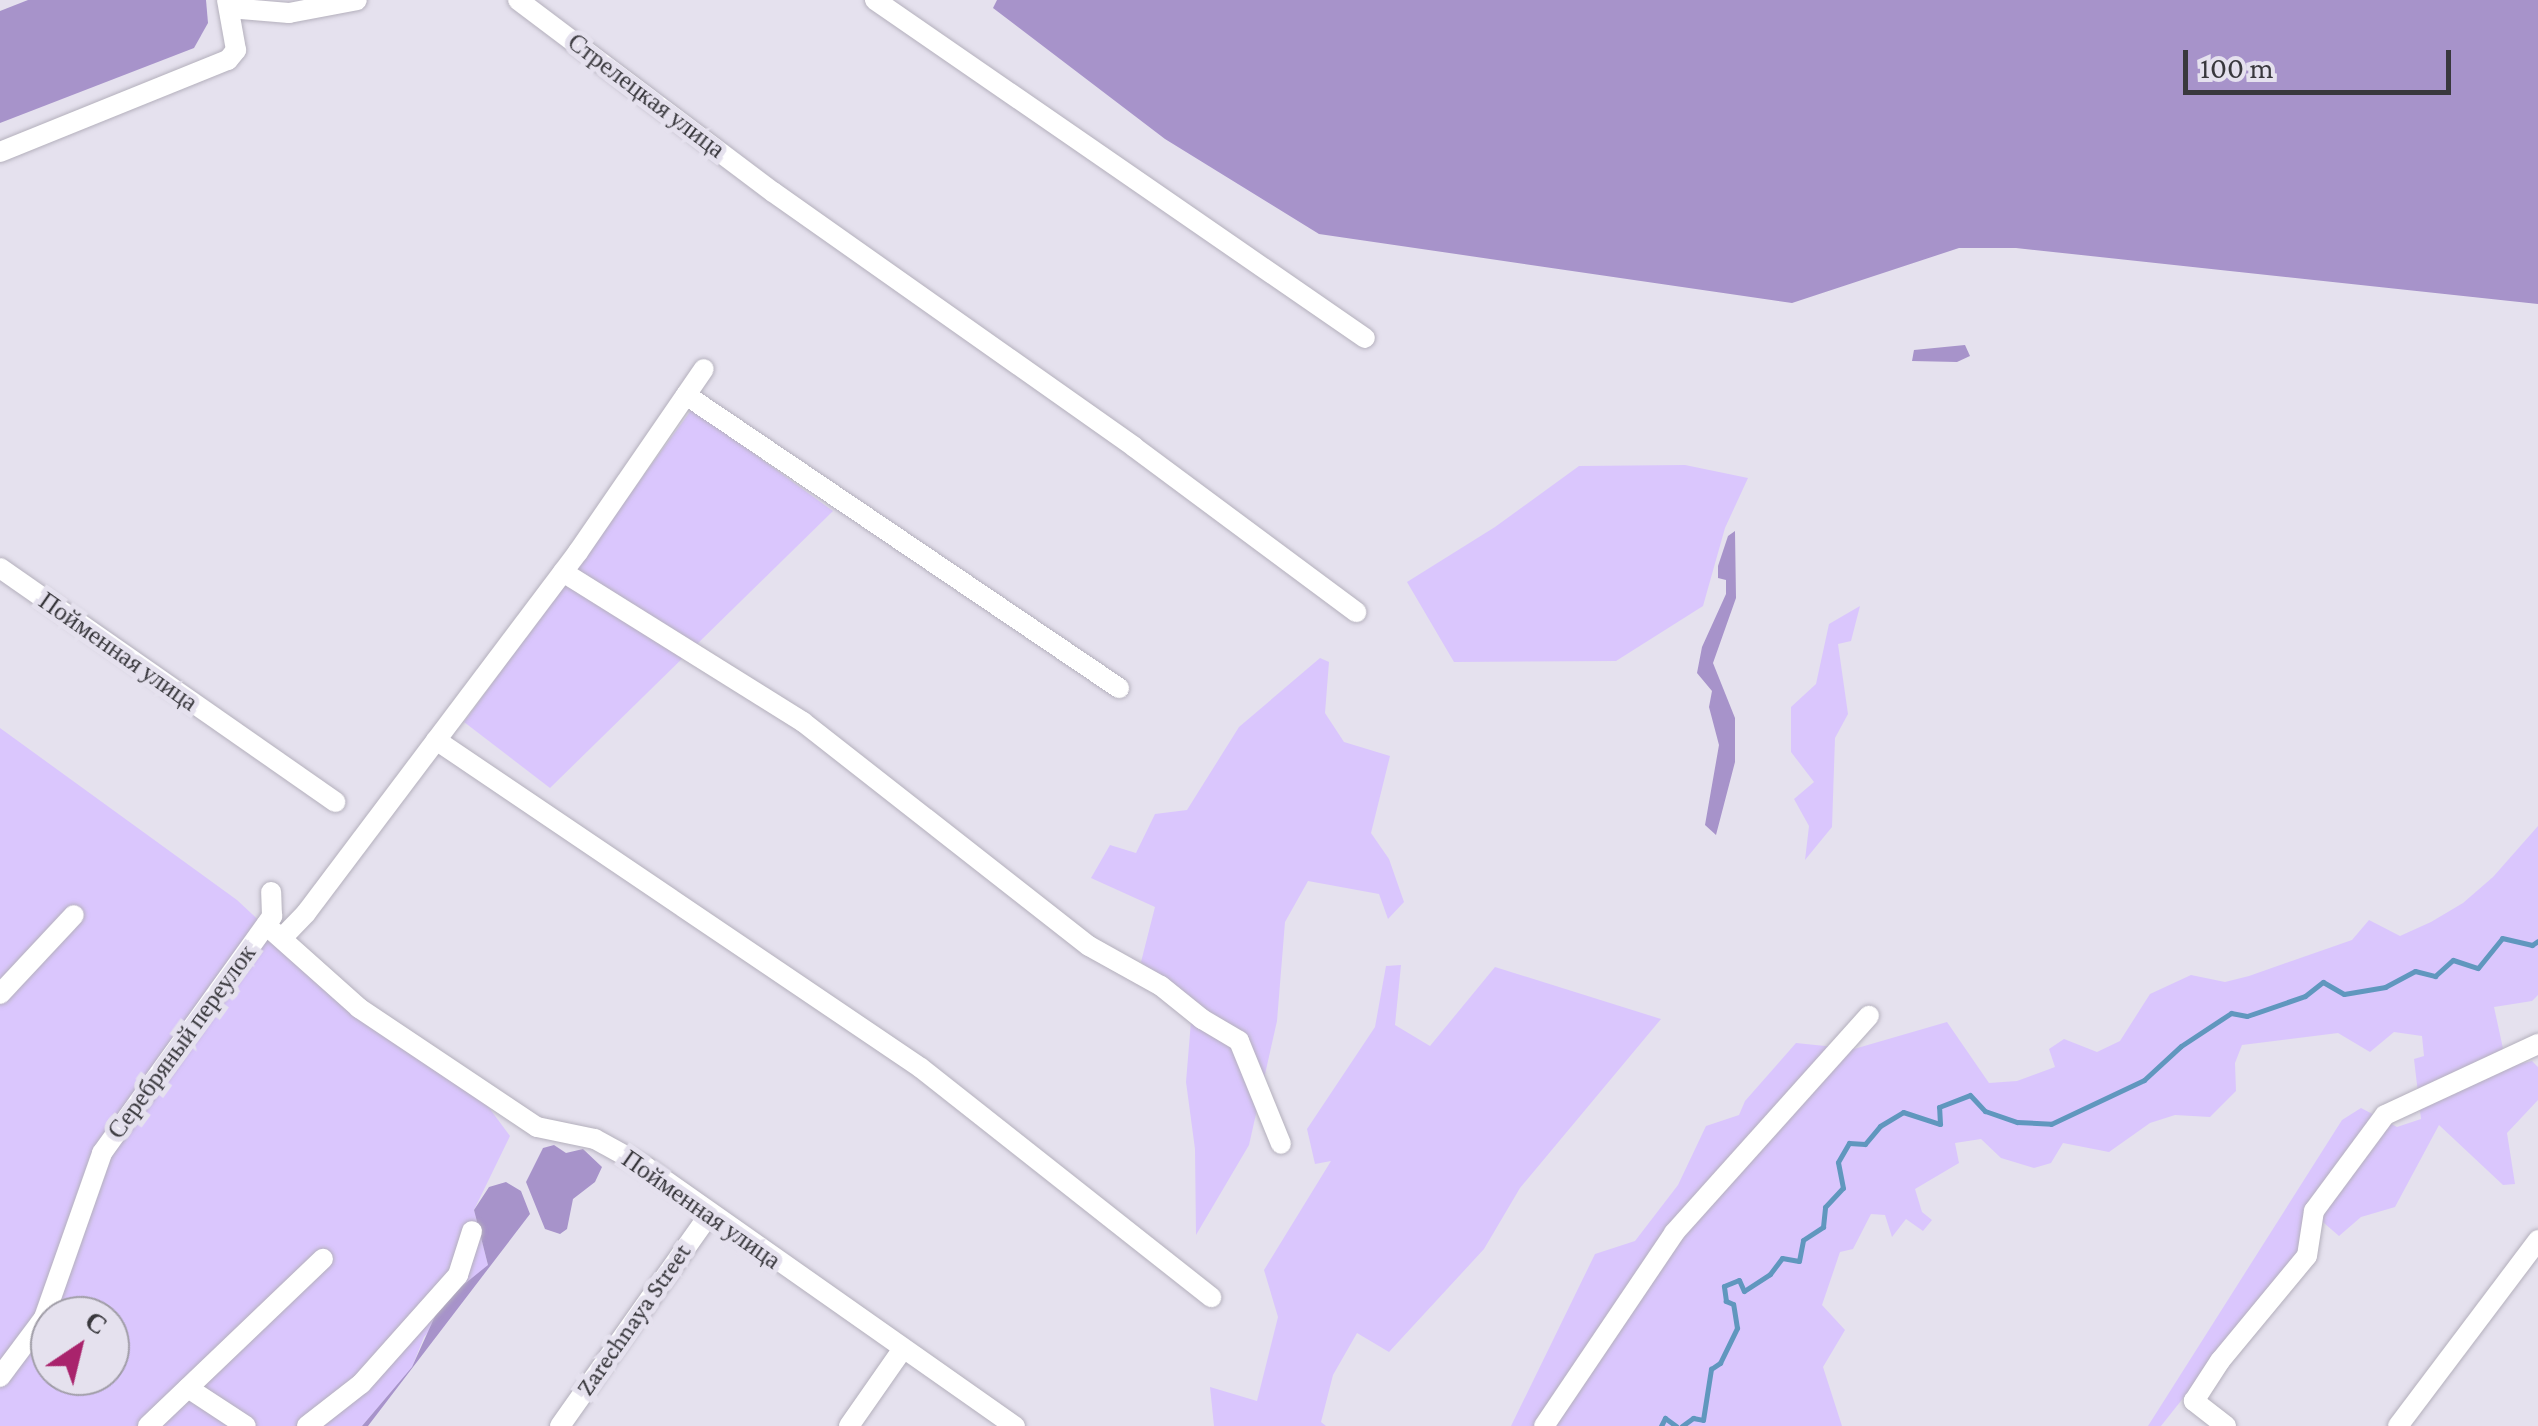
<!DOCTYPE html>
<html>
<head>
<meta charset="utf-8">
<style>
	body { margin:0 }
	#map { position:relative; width:2538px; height:1426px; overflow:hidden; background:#e5e1ee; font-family:"Crimson Pro",serif }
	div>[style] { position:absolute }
	.green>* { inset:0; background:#dac6fd }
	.forest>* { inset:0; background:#a793ca }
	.stream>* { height:5px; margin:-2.5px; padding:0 2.5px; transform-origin:2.5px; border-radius:2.5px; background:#6097be }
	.roads { filter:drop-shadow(0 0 2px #b4b0bc) drop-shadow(0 0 2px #b4b0bc) }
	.street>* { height:20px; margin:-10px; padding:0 10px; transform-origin:10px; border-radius:10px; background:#fff }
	span { translate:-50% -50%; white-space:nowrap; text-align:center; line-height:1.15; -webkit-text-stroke:10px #e5e1ee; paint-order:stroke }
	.street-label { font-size:25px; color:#39383d }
	.north { position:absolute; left:30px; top:1296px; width:100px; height:100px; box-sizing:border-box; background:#e5e1ee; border:2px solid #a09da7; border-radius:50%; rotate:35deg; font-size:28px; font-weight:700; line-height:40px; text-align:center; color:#39383d }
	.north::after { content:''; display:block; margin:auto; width:35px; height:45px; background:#a9236c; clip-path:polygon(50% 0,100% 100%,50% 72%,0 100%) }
	.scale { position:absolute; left:2183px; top:50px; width:268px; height:45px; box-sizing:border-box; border:5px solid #39383d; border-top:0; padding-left:12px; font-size:30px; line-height:35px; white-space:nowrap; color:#39383d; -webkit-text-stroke:8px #e5e1ee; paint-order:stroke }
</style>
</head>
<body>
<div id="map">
	<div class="green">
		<i style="clip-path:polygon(692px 409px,833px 511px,550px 788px,464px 722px)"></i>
		<i style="clip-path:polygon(1685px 465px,1748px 478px,1725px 528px,1703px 606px,1616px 661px,1454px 662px,1407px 582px,1495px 527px,1579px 466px)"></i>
		<i style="clip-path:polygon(1860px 606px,1851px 641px,1838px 644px,1848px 714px,1835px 738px,1832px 827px,1805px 860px,1809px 826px,1794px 799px,1814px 782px,1791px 752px,1791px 707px,1816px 684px,1829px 624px)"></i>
		<i style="clip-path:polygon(1320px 658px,1329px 662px,1325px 713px,1344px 742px,1390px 756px,1371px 833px,1389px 859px,1404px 902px,1388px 919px,1379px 894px,1308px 881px,1285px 922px,1277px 1021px,1249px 1145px,1196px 1235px,1195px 1149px,1186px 1082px,1192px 1009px,1141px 962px,1155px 907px,1091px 878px,1110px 845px,1136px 853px,1155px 814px,1187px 810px,1239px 727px)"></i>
		<i style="clip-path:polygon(evenodd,0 728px,237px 900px,377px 1031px,484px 1101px,510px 1136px,474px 1210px,488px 1265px,424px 1337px,412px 1367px,362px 1426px,0 1426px,0 728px,50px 1316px,110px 1316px,110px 1376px,50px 1376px,50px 1316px)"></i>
		<i style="clip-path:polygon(2538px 826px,2538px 995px,2532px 1001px,2494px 1007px,2507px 1067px,2532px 1061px,2538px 1067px,2538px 1100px,2507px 1133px,2515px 1184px,2503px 1185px,2439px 1125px,2395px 1207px,2361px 1217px,2339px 1236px,2317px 1217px,2307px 1256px,2205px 1385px,2184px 1397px,2161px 1426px,2148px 1426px,2342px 1120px,2361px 1108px,2397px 1127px,2421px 1119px,2414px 1059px,2424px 1056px,2422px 1036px,2394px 1032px,2370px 1052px,2338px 1033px,2242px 1045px,2235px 1063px,2236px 1091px,2210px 1117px,2175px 1115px,2150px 1123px,2109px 1152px,2063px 1143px,2051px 1163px,2034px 1168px,2001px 1158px,1981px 1139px,1955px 1143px,1959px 1163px,1915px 1189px,1922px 1212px,1932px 1220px,1923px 1231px,1906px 1219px,1892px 1237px,1885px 1215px,1871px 1214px,1853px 1249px,1840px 1252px,1822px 1305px,1845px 1330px,1823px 1367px,1842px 1426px,1511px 1426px,1595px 1254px,1635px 1241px,1678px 1185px,1706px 1126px,1739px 1115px,1745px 1101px,1796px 1043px,1854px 1049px,1947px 1022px,1989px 1083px,2017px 1081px,2055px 1067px,2049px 1049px,2064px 1039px,2097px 1052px,2120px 1041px,2150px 994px,2191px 975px,2225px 982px,2249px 976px,2352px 940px,2369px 920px,2400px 936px,2431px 922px,2463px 903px,2493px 877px)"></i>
		<i style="clip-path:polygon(1401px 965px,1395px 1025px,1430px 1046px,1495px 967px,1661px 1019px,1520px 1188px,1484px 1249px,1389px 1352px,1357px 1333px,1333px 1375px,1321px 1422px,1326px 1426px,1214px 1426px,1210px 1387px,1257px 1401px,1278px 1317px,1264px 1270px,1331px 1161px,1315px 1164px,1307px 1129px,1375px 1027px,1386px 966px)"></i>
	</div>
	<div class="forest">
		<i style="clip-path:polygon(28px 0,206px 0,208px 23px,194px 48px,0 123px,0 11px)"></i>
		<i style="clip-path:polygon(997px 0,2538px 0,2538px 304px,2016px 248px,1959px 248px,1792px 303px,1319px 234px,1165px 139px,993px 8px)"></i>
		<i style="clip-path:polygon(1965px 345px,1970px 356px,1957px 362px,1912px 361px,1914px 350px)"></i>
		<i style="clip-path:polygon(1735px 531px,1736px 598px,1713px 663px,1735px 718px,1735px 762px,1716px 835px,1705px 825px,1719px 745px,1709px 707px,1712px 691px,1697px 673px,1702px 647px,1726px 594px,1726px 580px,1718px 578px,1718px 566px,1728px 536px)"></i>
		<i style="clip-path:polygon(554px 1145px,566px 1153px,583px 1149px,602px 1167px,595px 1182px,573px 1199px,567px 1229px,560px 1234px,545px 1229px,526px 1182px,543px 1148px)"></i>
		<i style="clip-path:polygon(506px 1182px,521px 1191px,530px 1214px,368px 1426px,362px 1426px,412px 1367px,441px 1303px,488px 1265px,474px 1210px,489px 1187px)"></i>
	</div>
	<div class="stream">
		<i style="left:1661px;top:1426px;width:9px;rotate:-63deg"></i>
		<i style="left:1665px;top:1418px;width:14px;rotate:36deg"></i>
		<i style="left:1682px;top:1426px;width:14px;rotate:-36deg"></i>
		<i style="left:1693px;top:1418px;width:10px;rotate:11deg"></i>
		<i style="left:1703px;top:1420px;width:52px;rotate:-81.1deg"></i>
		<i style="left:1711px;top:1369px;width:11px;rotate:-34deg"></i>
		<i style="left:1720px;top:1363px;width:39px;rotate:-64deg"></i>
		<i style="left:1737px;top:1328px;width:24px;rotate:-99deg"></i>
		<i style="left:1733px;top:1304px;width:8px;rotate:-157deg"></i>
		<i style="left:1726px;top:1301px;width:15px;rotate:-98deg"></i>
		<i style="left:1724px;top:1286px;width:16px;rotate:-22deg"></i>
		<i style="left:1739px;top:1280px;width:12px;rotate:66deg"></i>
		<i style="left:1744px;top:1291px;width:31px;rotate:-33deg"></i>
		<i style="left:1770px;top:1274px;width:20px;rotate:-53deg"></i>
		<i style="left:1782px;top:1258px;width:17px;rotate:10deg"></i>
		<i style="left:1799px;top:1261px;width:21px;rotate:-79deg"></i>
		<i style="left:1803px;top:1240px;width:24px;rotate:-33deg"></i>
		<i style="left:1823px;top:1227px;width:20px;rotate:-84deg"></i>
		<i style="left:1825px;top:1207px;width:26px;rotate:-47deg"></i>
		<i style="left:1843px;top:1188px;width:26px;rotate:-101deg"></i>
		<i style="left:1838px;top:1162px;width:22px;rotate:-60deg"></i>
		<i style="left:1849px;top:1143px;width:16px;rotate:4deg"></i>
		<i style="left:1865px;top:1144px;width:23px;rotate:-50deg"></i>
		<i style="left:1880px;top:1126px;width:27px;rotate:-31deg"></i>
		<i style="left:1903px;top:1112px;width:39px;rotate:18deg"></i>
		<i style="left:1940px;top:1124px;width:17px;rotate:-93deg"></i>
		<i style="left:1939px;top:1107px;width:33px;rotate:-21deg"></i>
		<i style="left:1970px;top:1095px;width:22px;rotate:47deg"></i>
		<i style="left:1985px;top:1111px;width:34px;rotate:19deg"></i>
		<i style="left:2017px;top:1122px;width:34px;rotate:3deg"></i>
		<i style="left:2051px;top:1124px;width:103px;rotate:-25.3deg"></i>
		<i style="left:2144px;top:1080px;width:50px;rotate:-42.6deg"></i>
		<i style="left:2181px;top:1046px;width:60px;rotate:-33.4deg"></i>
		<i style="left:2231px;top:1013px;width:16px;rotate:11deg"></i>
		<i style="left:2247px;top:1016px;width:61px;rotate:-19deg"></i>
		<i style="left:2305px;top:996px;width:23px;rotate:-38deg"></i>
		<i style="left:2323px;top:982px;width:24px;rotate:30deg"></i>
		<i style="left:2344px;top:994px;width:42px;rotate:-9.7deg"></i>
		<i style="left:2385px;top:987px;width:34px;rotate:-28deg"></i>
		<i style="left:2415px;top:971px;width:21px;rotate:14deg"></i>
		<i style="left:2435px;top:976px;width:24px;rotate:-42deg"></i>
		<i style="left:2453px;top:960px;width:26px;rotate:18deg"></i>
		<i style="left:2478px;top:968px;width:38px;rotate:-51deg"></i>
		<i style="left:2502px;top:938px;width:31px;rotate:13deg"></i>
		<i style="left:2532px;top:945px;width:7px;rotate:-34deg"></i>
	</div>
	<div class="roads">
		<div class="street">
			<i style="left:518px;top:0;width:319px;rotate:37deg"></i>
			<i style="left:773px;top:192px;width:442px;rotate:35.2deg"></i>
			<i style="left:1134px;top:447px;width:277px;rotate:36.6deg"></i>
			<i style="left:875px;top:0;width:595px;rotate:34.6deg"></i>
			<i style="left:229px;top:8px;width:60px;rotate:4.8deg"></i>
			<i style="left:289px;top:13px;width:69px;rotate:-10.8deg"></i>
			<i style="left:0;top:152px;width:246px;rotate:-22deg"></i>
			<i style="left:228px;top:60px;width:13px;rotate:-51deg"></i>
			<i style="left:236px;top:50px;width:51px;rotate:-100.2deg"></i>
			<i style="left:686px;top:395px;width:523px;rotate:34.09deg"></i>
			<i style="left:0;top:568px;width:409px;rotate:34.9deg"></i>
			<i style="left:563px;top:572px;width:283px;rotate:32deg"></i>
			<i style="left:803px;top:722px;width:363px;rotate:38.1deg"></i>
			<i style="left:1089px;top:946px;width:82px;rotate:29.1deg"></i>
			<i style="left:1161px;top:986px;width:53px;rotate:38.8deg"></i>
			<i style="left:1202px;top:1019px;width:43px;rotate:30.7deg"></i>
			<i style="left:1239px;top:1041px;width:111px;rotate:67.8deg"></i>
			<i style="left:436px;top:740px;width:585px;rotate:34.07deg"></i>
			<i style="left:921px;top:1068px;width:370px;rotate:38.3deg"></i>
			<i style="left:266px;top:925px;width:125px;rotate:41.7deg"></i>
			<i style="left:359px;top:1008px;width:214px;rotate:33.8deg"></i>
			<i style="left:537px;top:1127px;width:59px;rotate:11.7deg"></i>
			<i style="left:595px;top:1139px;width:58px;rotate:28.8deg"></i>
			<i style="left:646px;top:1167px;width:451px;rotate:35.1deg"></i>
			<i style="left:283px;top:937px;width:33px;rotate:-46deg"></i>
			<i style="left:306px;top:913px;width:452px;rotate:-53deg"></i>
			<i style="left:578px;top:552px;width:222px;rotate:-55.5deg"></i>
			<i style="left:0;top:994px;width:108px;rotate:-46.9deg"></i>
			<i style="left:0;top:1377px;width:74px;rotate:-53.3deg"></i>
			<i style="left:44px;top:1318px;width:175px;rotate:-70.6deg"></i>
			<i style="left:102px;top:1153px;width:292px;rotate:-54.3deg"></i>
			<i style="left:272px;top:916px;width:24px;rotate:-92deg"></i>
			<i style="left:188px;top:1388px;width:69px;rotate:33.2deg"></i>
			<i style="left:148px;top:1426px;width:242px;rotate:-43.7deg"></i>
			<i style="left:307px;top:1426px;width:68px;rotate:-37.9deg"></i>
			<i style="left:361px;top:1384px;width:146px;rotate:-48.3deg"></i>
			<i style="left:458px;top:1275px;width:46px;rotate:-72.3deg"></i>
			<i style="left:560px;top:1426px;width:258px;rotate:-54.8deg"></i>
			<i style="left:849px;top:1426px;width:93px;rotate:-55.1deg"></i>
			<i style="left:1544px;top:1426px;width:233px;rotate:-56deg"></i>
			<i style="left:1674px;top:1233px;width:292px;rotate:-48.1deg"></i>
			<i style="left:2226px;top:1426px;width:41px;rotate:-142deg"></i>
			<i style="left:2194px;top:1401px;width:48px;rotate:-57deg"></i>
			<i style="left:2220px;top:1361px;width:136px;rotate:-50.4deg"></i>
			<i style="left:2307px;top:1256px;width:46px;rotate:-81.2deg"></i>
			<i style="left:2314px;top:1211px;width:119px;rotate:-53.5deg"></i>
			<i style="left:2385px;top:1115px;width:169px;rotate:-24.9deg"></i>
			<i style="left:2398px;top:1426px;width:233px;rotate:-53deg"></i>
		</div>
	</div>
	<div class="street-label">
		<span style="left:646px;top:96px;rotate:37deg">Стрелецкая улица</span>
		<span style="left:118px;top:652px;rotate:35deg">Пойменная улица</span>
		<span style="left:182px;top:1042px;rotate:-54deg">Серебряный переулок</span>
		<span style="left:701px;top:1210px;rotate:35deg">Пойменная улица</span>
		<span style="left:634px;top:1320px;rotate:-55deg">Zarechnaya Street</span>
	</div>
	<div class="north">С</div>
	<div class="scale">100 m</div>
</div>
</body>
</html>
